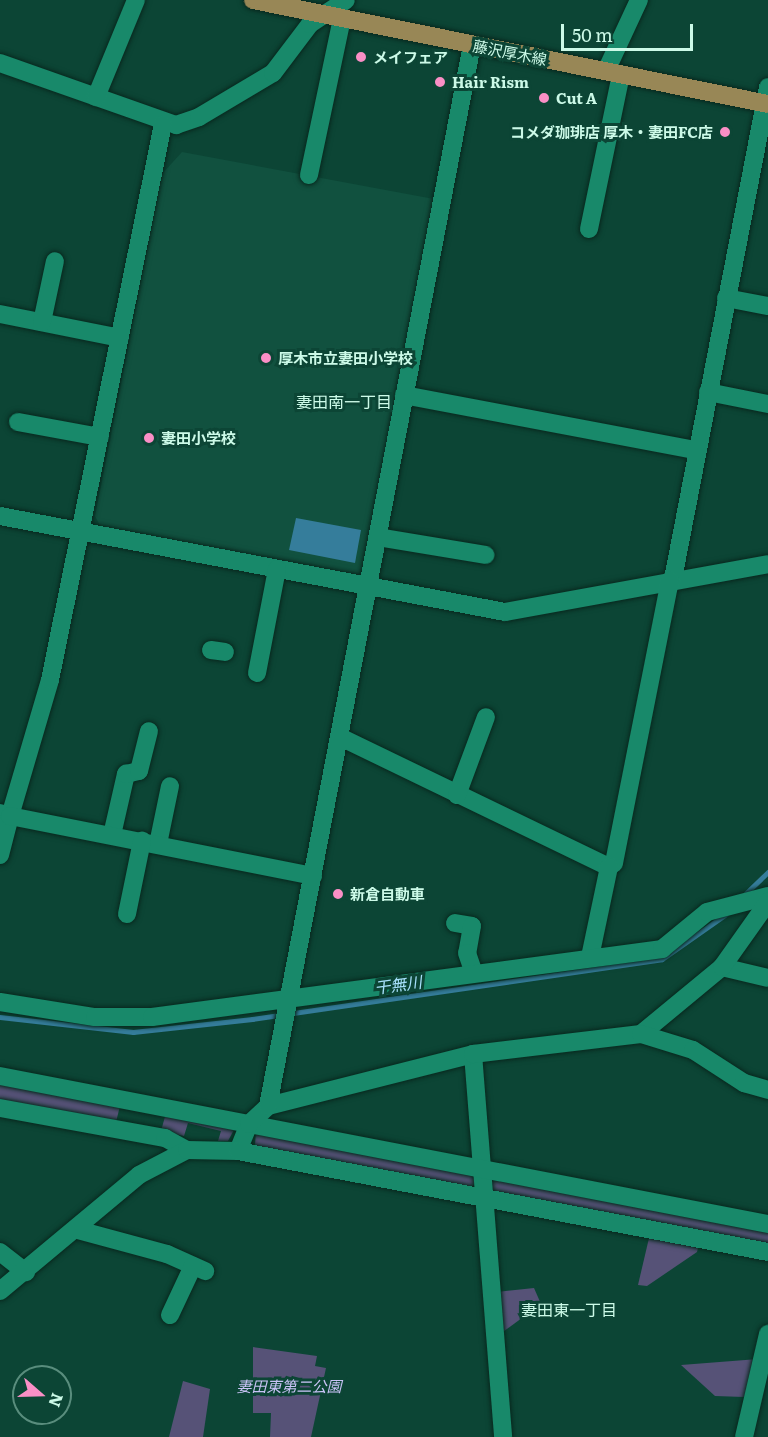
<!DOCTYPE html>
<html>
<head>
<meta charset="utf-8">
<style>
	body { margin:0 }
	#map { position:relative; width:768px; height:1437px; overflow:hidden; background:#0c4535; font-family:Literata,"Noto Sans JP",serif }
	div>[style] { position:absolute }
	.built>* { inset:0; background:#11513f }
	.green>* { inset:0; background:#565277 }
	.water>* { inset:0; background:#357d9b }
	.stream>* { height:5px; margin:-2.5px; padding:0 2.5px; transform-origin:2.5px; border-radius:2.5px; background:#357d9b }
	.roads { filter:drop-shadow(0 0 2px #08281e) drop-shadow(0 0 2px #08281e) }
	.street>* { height:18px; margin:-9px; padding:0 9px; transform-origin:9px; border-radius:9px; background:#18896a }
	.primary>* { height:18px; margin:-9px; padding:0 9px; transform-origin:9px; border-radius:9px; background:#988756 }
	.dots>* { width:16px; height:16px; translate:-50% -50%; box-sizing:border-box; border:3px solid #0c4535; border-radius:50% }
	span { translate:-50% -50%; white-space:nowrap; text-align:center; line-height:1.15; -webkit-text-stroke:6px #0c4535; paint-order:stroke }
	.street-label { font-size:15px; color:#ccfae8 }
	.poi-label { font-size:15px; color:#ccfae8; font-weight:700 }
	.left { translate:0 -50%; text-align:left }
	.right { translate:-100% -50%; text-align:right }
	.park-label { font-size:15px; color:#c8c3f5; font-style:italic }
	.neighbourhood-label { font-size:16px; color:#ccfae8 }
	.water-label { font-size:16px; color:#a7e0fb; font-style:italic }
	.north { position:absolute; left:12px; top:1365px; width:60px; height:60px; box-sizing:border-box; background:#0c4535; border:2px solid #598d7d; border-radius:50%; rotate:110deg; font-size:16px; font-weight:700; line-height:24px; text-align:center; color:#ccfae8 }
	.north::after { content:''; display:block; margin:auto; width:21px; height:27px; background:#fa8fc6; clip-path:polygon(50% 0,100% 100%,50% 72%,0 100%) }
	.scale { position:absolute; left:561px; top:24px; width:132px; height:27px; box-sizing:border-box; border:3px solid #ccfae8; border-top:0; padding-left:8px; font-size:18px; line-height:21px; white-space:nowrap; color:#ccfae8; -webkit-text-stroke:4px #0c4535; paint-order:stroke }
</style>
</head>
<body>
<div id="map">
	<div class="built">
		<i style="clip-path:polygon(182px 152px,434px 199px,368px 572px,358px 580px,100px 526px,95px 516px,162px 174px)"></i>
	</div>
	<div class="green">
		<i style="clip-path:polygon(0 1083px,120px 1106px,116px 1122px,0 1104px)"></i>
		<i style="clip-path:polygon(166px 1113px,235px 1128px,228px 1141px,218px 1141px,221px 1131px,188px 1123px,184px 1136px,161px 1131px)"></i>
		<i style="clip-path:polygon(256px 1129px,475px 1174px,476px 1181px,472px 1188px,272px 1152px,255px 1145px)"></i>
		<i style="clip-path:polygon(498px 1176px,768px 1228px,768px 1247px,491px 1192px,491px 1180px)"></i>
		<i style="clip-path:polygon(649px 1238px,698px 1248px,697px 1252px,647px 1286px,638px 1285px)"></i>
		<i style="clip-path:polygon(534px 1288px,541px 1304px,500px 1334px,497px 1292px)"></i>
		<i style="clip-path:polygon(253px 1347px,317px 1356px,315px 1366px,326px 1368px,311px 1437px,270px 1437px,271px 1413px,253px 1413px)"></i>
		<i style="clip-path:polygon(758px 1359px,750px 1392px,744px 1397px,715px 1396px,681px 1365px)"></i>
		<i style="clip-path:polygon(183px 1381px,210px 1389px,203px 1437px,169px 1437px)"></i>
	</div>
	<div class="water">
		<i style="clip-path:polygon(296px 518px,361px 530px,355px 563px,289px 550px)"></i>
	</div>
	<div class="stream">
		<i style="left:743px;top:896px;width:35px;rotate:-44deg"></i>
		<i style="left:0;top:1017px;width:134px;rotate:6.4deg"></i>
		<i style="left:133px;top:1032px;width:120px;rotate:-6.2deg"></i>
		<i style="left:252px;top:1019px;width:414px;rotate:-8.3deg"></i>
		<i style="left:662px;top:959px;width:78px;rotate:-35.1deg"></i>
	</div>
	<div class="roads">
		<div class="street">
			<i style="left:0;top:63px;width:187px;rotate:19.4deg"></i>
			<i style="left:176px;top:125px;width:24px;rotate:-19deg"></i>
			<i style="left:199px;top:117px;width:86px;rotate:-30.7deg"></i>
			<i style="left:273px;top:73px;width:61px;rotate:-52.9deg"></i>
			<i style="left:310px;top:24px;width:43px;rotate:-33.7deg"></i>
			<i style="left:606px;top:71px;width:78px;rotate:-65.1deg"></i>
			<i style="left:96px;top:97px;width:105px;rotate:-67.6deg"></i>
			<i style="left:309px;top:175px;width:159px;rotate:-78.1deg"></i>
			<i style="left:589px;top:229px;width:158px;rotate:-78.3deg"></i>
			<i style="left:726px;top:298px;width:43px;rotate:10.8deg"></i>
			<i style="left:0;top:314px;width:122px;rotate:11.3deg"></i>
			<i style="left:42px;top:322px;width:62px;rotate:-78deg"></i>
			<i style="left:708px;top:392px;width:61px;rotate:11.3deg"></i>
			<i style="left:404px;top:395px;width:297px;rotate:10.7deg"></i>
			<i style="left:18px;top:422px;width:83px;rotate:10.4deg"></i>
			<i style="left:0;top:516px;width:514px;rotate:10.76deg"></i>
			<i style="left:505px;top:612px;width:267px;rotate:-10.3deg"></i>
			<i style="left:378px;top:537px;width:109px;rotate:9.5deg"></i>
			<i style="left:673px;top:579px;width:501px;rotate:-79.07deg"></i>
			<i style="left:211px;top:650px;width:14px;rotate:8deg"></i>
			<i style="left:257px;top:673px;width:106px;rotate:-79.1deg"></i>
			<i style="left:340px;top:737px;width:299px;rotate:25.8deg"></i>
			<i style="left:609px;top:867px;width:6px;rotate:-39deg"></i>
			<i style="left:614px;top:863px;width:288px;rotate:-78.8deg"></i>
			<i style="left:457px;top:795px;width:83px;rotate:-69.6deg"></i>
			<i style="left:0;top:813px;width:10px;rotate:17deg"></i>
			<i style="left:10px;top:816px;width:142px;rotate:-73.6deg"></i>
			<i style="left:50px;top:680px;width:567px;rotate:-78.51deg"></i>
			<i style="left:112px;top:835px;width:63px;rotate:-77.1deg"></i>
			<i style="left:126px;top:774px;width:13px;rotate:-13deg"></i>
			<i style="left:139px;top:771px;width:41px;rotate:-76deg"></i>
			<i style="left:158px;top:844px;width:59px;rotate:-78.3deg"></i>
			<i style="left:0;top:855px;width:40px;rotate:-75.6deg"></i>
			<i style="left:10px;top:816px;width:309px;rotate:11.2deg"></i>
			<i style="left:127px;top:914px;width:75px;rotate:-78.4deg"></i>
			<i style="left:455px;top:923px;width:17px;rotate:10deg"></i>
			<i style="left:472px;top:926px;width:27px;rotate:100deg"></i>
			<i style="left:467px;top:953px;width:21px;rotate:71deg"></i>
			<i style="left:590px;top:957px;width:92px;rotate:-78.1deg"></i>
			<i style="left:722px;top:967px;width:47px;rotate:13.4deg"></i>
			<i style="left:0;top:1002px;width:96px;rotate:9deg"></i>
			<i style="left:95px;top:1017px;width:57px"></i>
			<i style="left:152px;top:1017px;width:515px;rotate:-7.59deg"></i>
			<i style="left:662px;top:949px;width:58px;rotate:-39.4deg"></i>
			<i style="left:707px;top:912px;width:63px;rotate:-14.7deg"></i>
			<i style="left:641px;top:1034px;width:105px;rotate:-39.6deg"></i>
			<i style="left:722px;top:967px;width:80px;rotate:-54.7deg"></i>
			<i style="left:473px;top:1054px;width:384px;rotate:85.5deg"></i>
			<i style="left:0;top:1076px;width:782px;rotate:10.91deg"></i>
			<i style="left:268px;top:1106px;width:211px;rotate:-14.2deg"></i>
			<i style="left:473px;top:1054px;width:169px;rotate:-6.8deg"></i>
			<i style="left:641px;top:1034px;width:54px;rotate:17.1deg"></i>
			<i style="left:693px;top:1050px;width:61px;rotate:32.9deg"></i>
			<i style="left:744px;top:1083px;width:25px;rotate:16deg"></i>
			<i style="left:0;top:1108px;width:168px;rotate:10.3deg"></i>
			<i style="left:165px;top:1138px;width:25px;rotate:29deg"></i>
			<i style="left:238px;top:1151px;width:29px;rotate:-68deg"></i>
			<i style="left:249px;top:1124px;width:26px;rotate:-43deg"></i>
			<i style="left:268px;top:1106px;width:1080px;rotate:-79.12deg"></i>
			<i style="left:78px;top:1230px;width:92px;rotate:15.1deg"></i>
			<i style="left:167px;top:1254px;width:42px;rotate:24.1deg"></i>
			<i style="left:0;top:1252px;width:33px;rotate:38deg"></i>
			<i style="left:0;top:1291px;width:181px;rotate:-39.8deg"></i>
			<i style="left:139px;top:1175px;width:54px;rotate:-27.5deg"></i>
			<i style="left:187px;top:1150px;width:51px;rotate:1.1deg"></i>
			<i style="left:238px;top:1151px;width:540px;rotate:10.79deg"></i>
			<i style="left:170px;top:1315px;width:54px;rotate:-64.9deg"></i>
			<i style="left:744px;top:1437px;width:106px;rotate:-76.9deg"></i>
		</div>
		<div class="primary">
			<i style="left:253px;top:0;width:525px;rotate:11.42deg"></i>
		</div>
	</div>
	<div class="dots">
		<i style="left:361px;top:57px;background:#fa8fc6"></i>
		<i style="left:440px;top:82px;background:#fa8fc6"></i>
		<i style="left:544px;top:98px;background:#fa8fc6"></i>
		<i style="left:725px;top:132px;background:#fa8fc6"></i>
		<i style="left:266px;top:358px;background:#fa8fc6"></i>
		<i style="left:149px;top:438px;background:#fa8fc6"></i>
		<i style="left:338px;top:894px;background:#fa8fc6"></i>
	</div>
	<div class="street-label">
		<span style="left:510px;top:52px;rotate:11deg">藤沢厚木線</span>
	</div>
	<div class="poi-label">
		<span class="left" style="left:373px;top:57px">メイフェア</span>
		<span class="left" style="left:452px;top:82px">Hair Rism</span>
		<span class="left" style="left:556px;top:98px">Cut A</span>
		<span class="right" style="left:713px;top:132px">コメダ珈琲店 厚木・妻田FC店</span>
		<span class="left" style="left:278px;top:358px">厚木市立妻田小学校</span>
		<span class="left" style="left:161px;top:438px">妻田小学校</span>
		<span class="left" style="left:350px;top:894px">新倉自動車</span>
	</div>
	<div class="park-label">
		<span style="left:289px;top:1386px">妻田東第二公園</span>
	</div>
	<div class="neighbourhood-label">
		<span style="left:344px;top:401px">妻田南一丁目</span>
		<span style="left:569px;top:1309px">妻田東一丁目</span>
	</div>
	<div class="water-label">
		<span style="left:398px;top:984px;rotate:-8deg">干無川</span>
	</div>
	<div class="north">N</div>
	<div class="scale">50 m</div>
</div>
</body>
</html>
